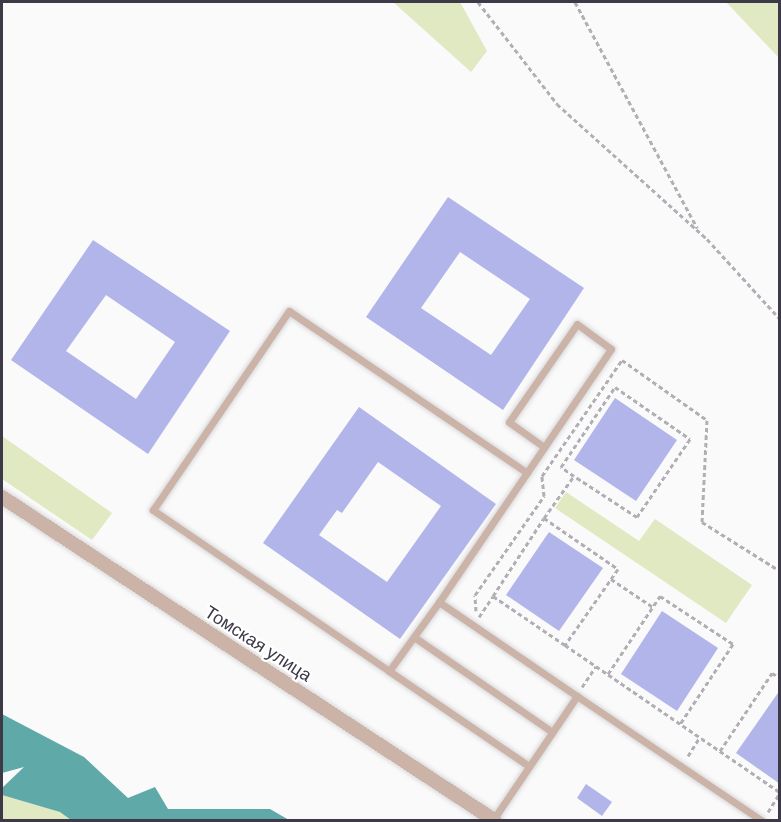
<!DOCTYPE html>
<html>
<head>
<meta charset="utf-8">
<style>
	body { margin:0 }
	#map { position:relative; width:781px; height:822px; overflow:hidden; background:#fafafa; font-family:"DM Sans",sans-serif }
	div>[style] { position:absolute }
	.green>* { inset:0; background:#e0e9c2 }
	.water>* { inset:0; background:#60a9a9 }
	.building>* { inset:0; background:#b2b5e9 }
	.path>* { height:3px; margin-top:-1.5px; transform-origin:0; background:repeating-linear-gradient(90deg,#b1afb5 0 4.5px,transparent 0 7.5px) }
	.roads { filter:drop-shadow(0 0 2px #d8d7da) drop-shadow(0 0 2px #d8d7da) }
	.service>* { height:7px; margin:-3.5px; padding:0 3.5px; transform-origin:3.5px; border-radius:3.5px; background:#cbb3a7 }
	.minor>* { height:14px; margin:-7px; padding:0 7px; transform-origin:7px; border-radius:7px; background:#cbb3a7 }
	span { translate:-50% -50%; white-space:nowrap; text-align:center; line-height:1.15; -webkit-text-stroke:4.5px #fff; paint-order:stroke }
	.street-label { font-size:18px; color:#3e3947 }
	.frame { position:absolute; inset:0; border:3px solid #3e3947; pointer-events:none }
</style>
</head>
<body>
<div id="map">
	<div class="green">
		<i style="clip-path:polygon(393px 2px,460px 2px,487px 51px,471px 72px)"></i>
		<i style="clip-path:polygon(726px 2px,779px 2px,779px 58px)"></i>
		<i style="clip-path:polygon(2px 436px,112px 513px,92px 540px,2px 479px)"></i>
		<i style="clip-path:polygon(566px 492px,639px 541px,655px 519px,752px 585px,726px 623px,555px 508px)"></i>
		<i style="clip-path:polygon(2px 795px,61px 812px,71px 820px,2px 820px)"></i>
	</div>
	<div class="water">
		<i style="clip-path:polygon(2px 714px,84px 757px,128px 798px,155px 787px,168px 809px,270px 809px,289px 820px,71px 820px,60px 812px,2px 795px,2px 788px,24px 767px,2px 773px)"></i>
	</div>
	<div class="building">
		<i style="clip-path:polygon(evenodd,448px 197px,584px 288px,503px 410px,366px 317px,448px 197px,460px 252px,530px 299px,491px 355px,421px 308px,460px 252px)"></i>
		<i style="clip-path:polygon(evenodd,93px 240px,230px 331px,148px 454px,11px 360px,93px 240px,106px 295px,175px 342px,136px 399px,66px 351px,106px 295px)"></i>
		<i style="clip-path:polygon(615px 398px,677px 440px,636px 501px,574px 460px)"></i>
		<i style="clip-path:polygon(evenodd,359px 407px,496px 504px,400px 639px,263px 543px,359px 407px,378px 462px,441px 506px,387px 582px,319px 535px,337px 510px,342px 513px,378px 462px)"></i>
		<i style="clip-path:polygon(549px 532px,603px 568px,559px 631px,506px 595px)"></i>
		<i style="clip-path:polygon(662px 611px,718px 648px,677px 711px,621px 674px)"></i>
		<i style="clip-path:polygon(780px 690px,780px 784px,736px 753px)"></i>
		<i style="clip-path:polygon(586px 784px,612px 802px,602px 816px,577px 798px)"></i>
	</div>
	<div class="path">
		<i style="left:478px;top:2px;width:129px;rotate:52.2deg"></i>
		<i style="left:557px;top:104px;width:202px;rotate:42deg"></i>
		<i style="left:707px;top:239px;width:108px;rotate:47.6deg"></i>
		<i style="left:575px;top:2px;width:257px;rotate:61.6deg"></i>
		<i style="left:544px;top:518px;width:90px;rotate:34.6deg"></i>
		<i style="left:618px;top:569px;width:93px;rotate:124.9deg"></i>
		<i style="left:565px;top:645px;width:87px;rotate:-145.8deg"></i>
		<i style="left:493px;top:596px;width:93px;rotate:-56.8deg"></i>
		<i style="left:544px;top:518px;width:52px;rotate:-54.5deg"></i>
		<i style="left:574px;top:476px;width:16px;rotate:-145deg"></i>
		<i style="left:561px;top:467px;width:97px;rotate:-56deg"></i>
		<i style="left:615px;top:387px;width:91px;rotate:34.7deg"></i>
		<i style="left:690px;top:439px;width:94px;rotate:124.2deg"></i>
		<i style="left:637px;top:517px;width:75px;rotate:-146.9deg"></i>
		<i style="left:611px;top:579px;width:50px;rotate:33.7deg"></i>
		<i style="left:476px;top:611px;width:16px;rotate:-94deg"></i>
		<i style="left:475px;top:595px;width:121px;rotate:-55.1deg"></i>
		<i style="left:544px;top:496px;width:20px;rotate:-96deg"></i>
		<i style="left:542px;top:476px;width:141px;rotate:-55.4deg"></i>
		<i style="left:622px;top:360px;width:104px;rotate:35.2deg"></i>
		<i style="left:707px;top:420px;width:102px;rotate:92.8deg"></i>
		<i style="left:702px;top:522px;width:92px;rotate:32.1deg"></i>
		<i style="left:479px;top:617px;width:25px;rotate:-56deg"></i>
		<i style="left:565px;top:645px;width:260px;rotate:34.4deg"></i>
		<i style="left:608px;top:674px;width:94px;rotate:-56.3deg"></i>
		<i style="left:660px;top:596px;width:87px;rotate:33.3deg"></i>
		<i style="left:733px;top:644px;width:96px;rotate:123.5deg"></i>
		<i style="left:582px;top:687px;width:25px;rotate:-56deg"></i>
		<i style="left:720px;top:751px;width:94px;rotate:-56.3deg"></i>
		<i style="left:772px;top:673px;width:9px;rotate:32deg"></i>
		<i style="left:688px;top:756px;width:22px;rotate:-58deg"></i>
		<i style="left:768px;top:812px;width:22px;rotate:-58deg"></i>
	</div>
	<div class="roads">
		<div class="service">
			<i style="left:544px;top:447px;width:43px;rotate:-144.5deg"></i>
			<i style="left:509px;top:422px;width:119px;rotate:-55.2deg"></i>
			<i style="left:577px;top:324px;width:42px;rotate:36.3deg"></i>
			<i style="left:611px;top:349px;width:306px;rotate:124.2deg"></i>
			<i style="left:439px;top:602px;width:167px;rotate:34.3deg"></i>
			<i style="left:439px;top:602px;width:85px;rotate:125.9deg"></i>
			<i style="left:389px;top:671px;width:169px;rotate:34.2deg"></i>
			<i style="left:414px;top:637px;width:168px;rotate:34.5deg"></i>
			<i style="left:389px;top:671px;width:286px;rotate:-145.7deg"></i>
			<i style="left:153px;top:510px;width:241px;rotate:-55.7deg"></i>
			<i style="left:289px;top:311px;width:288px;rotate:34.2deg"></i>
			<i style="left:493px;top:820px;width:150px;rotate:-55.9deg"></i>
			<i style="left:577px;top:696px;width:222px;rotate:34deg"></i>
		</div>
		<div class="minor">
			<i style="left:2px;top:497px;width:589px;rotate:33.29deg"></i>
		</div>
	</div>
	<div class="street-label">
		<span style="left:258px;top:644px;rotate:33deg">Томская улица</span>
	</div>
	<div class="frame"></div>
</div>
</body>
</html>
